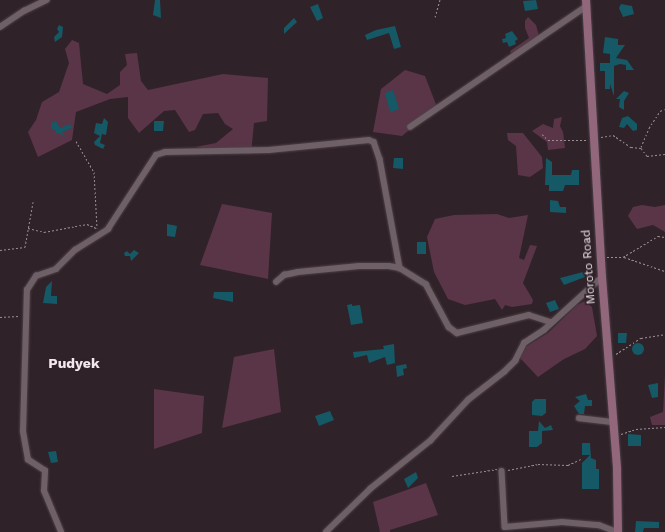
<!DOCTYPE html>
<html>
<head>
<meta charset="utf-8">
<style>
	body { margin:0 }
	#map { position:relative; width:665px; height:532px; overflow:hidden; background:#302229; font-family:"Work Sans",sans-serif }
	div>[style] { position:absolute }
	.green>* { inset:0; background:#5a3547 }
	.building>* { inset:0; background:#155866 }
	.round { border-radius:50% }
	.path>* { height:1px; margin-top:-0.5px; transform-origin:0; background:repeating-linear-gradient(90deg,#9a8e94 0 2px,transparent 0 4px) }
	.roads { filter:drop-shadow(0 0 1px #4c4147) drop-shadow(0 0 1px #4c4147) }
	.minor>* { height:5.5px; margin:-2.75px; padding:0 2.75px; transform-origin:2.75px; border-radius:2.75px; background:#6f5f66 }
	.secondary>* { height:8px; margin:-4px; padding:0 4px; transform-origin:4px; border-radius:4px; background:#92677c }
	span { translate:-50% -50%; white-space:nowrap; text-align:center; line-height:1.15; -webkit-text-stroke:3.5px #302229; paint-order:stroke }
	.street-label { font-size:12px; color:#f2e8ed }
	.quarter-label { font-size:14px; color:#f2e8ed; font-weight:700 }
</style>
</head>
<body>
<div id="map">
	<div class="green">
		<i style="clip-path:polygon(528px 17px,536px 25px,539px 36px,512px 55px,510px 51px,529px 38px,525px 28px,525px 21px)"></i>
		<i style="clip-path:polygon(72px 40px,79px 43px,83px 84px,107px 94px,120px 85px,120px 72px,127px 65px,125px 54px,137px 53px,141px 81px,148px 90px,223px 74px,268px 78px,267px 121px,254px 123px,251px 154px,195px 147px,216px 143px,233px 129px,225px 124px,218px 113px,203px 114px,195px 130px,189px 132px,175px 110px,164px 111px,139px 133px,128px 118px,128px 97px,110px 99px,76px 112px,72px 140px,38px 157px,28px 132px,36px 120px,42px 102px,59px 92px,69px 63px,65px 49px)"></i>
		<i style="clip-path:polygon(405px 70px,425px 76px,437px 107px,402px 136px,373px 132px,381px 89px)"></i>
		<i style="clip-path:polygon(562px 117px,560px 126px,563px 132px,565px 148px,548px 150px,547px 142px,532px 131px,543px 124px,553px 128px,554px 119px)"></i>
		<i style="clip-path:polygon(507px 133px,523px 133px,542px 157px,543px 168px,530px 177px,518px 175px,516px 146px,508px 140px)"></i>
		<i style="clip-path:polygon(222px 204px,272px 213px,268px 279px,200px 265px)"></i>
		<i style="clip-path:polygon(642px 205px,655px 207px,665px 205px,665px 232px,653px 225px,637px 229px,628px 216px,633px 207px)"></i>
		<i style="clip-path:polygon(497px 214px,509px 218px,528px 215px,519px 258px,524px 260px,530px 245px,537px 246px,523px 283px,533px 300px,532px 304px,512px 307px,505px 305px,502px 310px,495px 299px,465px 305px,448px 299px,434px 272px,427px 237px,435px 219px,454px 215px)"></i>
		<i style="clip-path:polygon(585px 301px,592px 307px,597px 336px,585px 349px,564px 359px,538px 377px,520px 358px,527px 346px,548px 333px,577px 305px)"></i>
		<i style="clip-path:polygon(274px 349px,281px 412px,222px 428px,234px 357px)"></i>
		<i style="clip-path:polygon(665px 375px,665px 425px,652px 425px,650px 417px,663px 412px)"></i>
		<i style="clip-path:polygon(154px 389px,204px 396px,202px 433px,154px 449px)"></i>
		<i style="clip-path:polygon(426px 483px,438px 515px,390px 530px,390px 532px,380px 532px,373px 502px)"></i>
	</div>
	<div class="building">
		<i style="clip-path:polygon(155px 0,160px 0,161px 18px,153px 15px)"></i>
		<i style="clip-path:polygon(536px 0,538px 9px,525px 11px,523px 1px)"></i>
		<i style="clip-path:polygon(318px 4px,323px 18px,317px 21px,310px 7px)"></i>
		<i style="clip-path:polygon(621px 4px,632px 6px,634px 14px,623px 17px,619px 8px)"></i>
		<i style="clip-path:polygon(294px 18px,297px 22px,284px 34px,284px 28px)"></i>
		<i style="clip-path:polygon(59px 25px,63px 27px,62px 37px,55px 42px,54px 37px,59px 32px,57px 29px)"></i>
		<i style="clip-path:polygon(395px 26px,401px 47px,394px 49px,389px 33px,367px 40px,365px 35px,376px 30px)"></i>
		<i style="clip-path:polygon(512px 31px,518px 39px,515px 41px,516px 44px,509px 47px,507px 42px,503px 43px,502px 39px,506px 38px,505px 34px)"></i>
		<i style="clip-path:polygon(605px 37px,618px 39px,618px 45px,625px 45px,616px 58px,627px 60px,634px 70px,626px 70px,626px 65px,620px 64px,614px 66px,614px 96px,610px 84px,610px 89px,605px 89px,605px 71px,600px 71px,600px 63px,610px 63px,610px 54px,603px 53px)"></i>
		<i style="clip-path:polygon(393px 90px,399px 109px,390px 112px,385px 93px)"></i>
		<i style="clip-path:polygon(624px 91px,629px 93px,624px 101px,624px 110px,619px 107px,620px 99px,616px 99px)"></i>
		<i style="clip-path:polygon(628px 116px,637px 124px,637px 130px,633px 131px,627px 124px,624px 128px,619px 127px,622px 118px)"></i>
		<i style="clip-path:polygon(104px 118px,108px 122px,106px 135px,102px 134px,100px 143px,105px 145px,103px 149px,95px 145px,94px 142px,100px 136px,94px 133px,96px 123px,102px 124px)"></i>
		<i style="clip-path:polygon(56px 121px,60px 128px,70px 124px,72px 128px,62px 132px,65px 137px,59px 133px,55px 134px,56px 131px,51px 128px,51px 123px)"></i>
		<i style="clip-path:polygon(154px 121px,164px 121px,163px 131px,154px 131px)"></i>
		<i style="clip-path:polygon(394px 158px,403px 158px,403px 169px,393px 168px)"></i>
		<i style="clip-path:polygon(546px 158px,552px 162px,552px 175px,571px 175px,572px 170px,579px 170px,579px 185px,565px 185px,563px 191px,549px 191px,549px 185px,545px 185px)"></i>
		<i style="clip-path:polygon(550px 200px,558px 201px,560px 207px,566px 207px,566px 213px,550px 212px)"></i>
		<i style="clip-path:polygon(167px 224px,177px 226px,175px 237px,167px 236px)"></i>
		<i style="clip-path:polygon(417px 242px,426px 242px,426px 254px,417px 254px)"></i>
		<i style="clip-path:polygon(134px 250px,139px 253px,131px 261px,130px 256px,125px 256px,124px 253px,127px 251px,130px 254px)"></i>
		<i style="clip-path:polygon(583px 272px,585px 277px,564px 285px,560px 278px)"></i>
		<i style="clip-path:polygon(52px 281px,51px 296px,57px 296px,57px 304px,43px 303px,46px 287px)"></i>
		<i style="clip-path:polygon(214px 292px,233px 292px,233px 302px,213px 298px)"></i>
		<i style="clip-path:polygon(555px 300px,559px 309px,550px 312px,546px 303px)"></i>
		<i style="clip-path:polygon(352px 304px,352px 306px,360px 305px,363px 323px,351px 325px,347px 305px)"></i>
		<i style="clip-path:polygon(618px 333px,627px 333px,626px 343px,618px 343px)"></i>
		<i class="round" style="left:632px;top:343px;width:12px;height:12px"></i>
		<i style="clip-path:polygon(394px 344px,395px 363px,387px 365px,385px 357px,369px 363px,367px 355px,354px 358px,353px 352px,384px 349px,383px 346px)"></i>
		<i style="clip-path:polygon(406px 364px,407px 368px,403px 369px,404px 375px,397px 377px,396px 366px)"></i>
		<i style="clip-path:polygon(658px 383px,658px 397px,652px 398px,648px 385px)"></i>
		<i style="clip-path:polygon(586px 394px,588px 400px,592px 400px,592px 406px,585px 406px,584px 414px,579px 414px,574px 406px,580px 401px,575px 397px)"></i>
		<i style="clip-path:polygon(535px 399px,546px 399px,546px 413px,542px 416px,532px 415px,532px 402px)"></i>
		<i style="clip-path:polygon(330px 411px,334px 420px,319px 426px,315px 416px)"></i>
		<i style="clip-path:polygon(539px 421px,545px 428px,551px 425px,553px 430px,542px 431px,542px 443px,537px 447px,529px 447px,529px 431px,538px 431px)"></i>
		<i style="clip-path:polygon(628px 434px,641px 435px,641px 446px,628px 446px)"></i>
		<i style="clip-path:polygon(582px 443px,590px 443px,591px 458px,596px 460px,596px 469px,599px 469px,599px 489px,582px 489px,582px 463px,590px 455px,582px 455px)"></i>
		<i style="clip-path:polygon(56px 451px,58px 462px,51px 463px,48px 452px)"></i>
		<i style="clip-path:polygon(416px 472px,418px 478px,408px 488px,404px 479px)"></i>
		<i style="clip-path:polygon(636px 521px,659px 522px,659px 528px,644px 528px,643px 532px,635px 532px)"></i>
	</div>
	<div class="path">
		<i style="left:435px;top:17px;width:18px;rotate:-74deg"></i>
		<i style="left:542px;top:134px;width:8px;rotate:45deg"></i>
		<i style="left:548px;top:140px;width:38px"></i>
		<i style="left:601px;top:137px;width:12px;rotate:-9deg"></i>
		<i style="left:613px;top:135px;width:22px;rotate:34deg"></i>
		<i style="left:631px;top:147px;width:10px;rotate:6deg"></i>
		<i style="left:641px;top:148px;width:10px;rotate:53deg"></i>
		<i style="left:647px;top:156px;width:18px;rotate:-6deg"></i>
		<i style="left:76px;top:141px;width:36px;rotate:60deg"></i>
		<i style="left:94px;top:172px;width:56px;rotate:86.9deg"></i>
		<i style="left:641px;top:147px;width:21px;rotate:-67deg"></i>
		<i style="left:649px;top:128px;width:20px;rotate:-57deg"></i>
		<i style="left:660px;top:111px;width:5px;rotate:-22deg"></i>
		<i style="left:28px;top:228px;width:16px;rotate:14deg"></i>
		<i style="left:44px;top:232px;width:44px;rotate:-10.5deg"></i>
		<i style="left:87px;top:224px;width:10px;rotate:24deg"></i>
		<i style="left:0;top:250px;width:25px;rotate:-7deg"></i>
		<i style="left:25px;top:247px;width:46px;rotate:-79.9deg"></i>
		<i style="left:607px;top:257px;width:16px"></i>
		<i style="left:623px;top:257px;width:41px;rotate:-31deg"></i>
		<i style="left:658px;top:236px;width:7px;rotate:8deg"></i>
		<i style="left:624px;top:257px;width:43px;rotate:18.9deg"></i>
		<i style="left:0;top:317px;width:19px;rotate:-3deg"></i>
		<i style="left:616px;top:354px;width:30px;rotate:-33deg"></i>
		<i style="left:641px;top:338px;width:24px;rotate:-9deg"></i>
		<i style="left:621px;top:434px;width:16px;rotate:-18deg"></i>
		<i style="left:636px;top:429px;width:29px;rotate:-4deg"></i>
		<i style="left:508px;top:470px;width:31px;rotate:-11deg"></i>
		<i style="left:538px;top:464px;width:30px;rotate:2deg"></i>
		<i style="left:568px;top:465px;width:14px;rotate:-25deg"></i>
		<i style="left:452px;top:476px;width:46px;rotate:-8.8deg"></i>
	</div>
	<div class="roads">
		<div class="minor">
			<i style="left:0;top:27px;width:29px;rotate:-34deg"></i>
			<i style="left:24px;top:11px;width:25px;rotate:-26deg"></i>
			<i style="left:410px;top:127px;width:214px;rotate:-34.4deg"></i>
			<i style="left:276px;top:282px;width:11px;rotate:-41deg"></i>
			<i style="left:284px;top:275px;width:14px;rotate:-12deg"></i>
			<i style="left:298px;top:272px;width:61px;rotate:-5.6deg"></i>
			<i style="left:359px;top:266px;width:30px"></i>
			<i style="left:389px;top:266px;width:11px;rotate:10deg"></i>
			<i style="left:400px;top:268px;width:31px;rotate:32deg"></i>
			<i style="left:426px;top:284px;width:49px;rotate:61.9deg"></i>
			<i style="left:449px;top:327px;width:10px;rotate:37deg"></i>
			<i style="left:457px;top:333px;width:74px;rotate:-14deg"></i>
			<i style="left:529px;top:315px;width:23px;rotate:18deg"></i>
			<i style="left:579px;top:418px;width:34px;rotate:7deg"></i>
			<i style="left:502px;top:471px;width:56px;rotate:86.9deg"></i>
			<i style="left:505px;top:527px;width:57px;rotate:-5deg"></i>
			<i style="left:562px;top:522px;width:37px;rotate:5deg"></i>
			<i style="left:599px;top:525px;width:19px;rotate:21deg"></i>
			<i style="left:61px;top:532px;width:44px;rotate:-112.5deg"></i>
			<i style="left:44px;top:491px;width:20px;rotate:-87deg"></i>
			<i style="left:45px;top:471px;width:20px;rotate:-147deg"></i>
			<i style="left:28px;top:460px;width:29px;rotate:-100deg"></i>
			<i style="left:23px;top:431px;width:141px;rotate:-88.4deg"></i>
			<i style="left:27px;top:290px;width:17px;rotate:-57deg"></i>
			<i style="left:36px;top:276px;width:21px;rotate:-19deg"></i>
			<i style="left:56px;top:269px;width:27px;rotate:-45deg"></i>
			<i style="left:75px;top:250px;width:39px;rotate:-32deg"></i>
			<i style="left:108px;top:229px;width:88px;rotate:-57deg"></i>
			<i style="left:156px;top:155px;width:9px;rotate:-18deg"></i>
			<i style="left:165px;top:152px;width:104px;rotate:-1.1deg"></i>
			<i style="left:269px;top:150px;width:100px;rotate:-5.7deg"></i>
			<i style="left:369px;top:140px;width:5px;rotate:22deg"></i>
			<i style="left:374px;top:142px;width:18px;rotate:71deg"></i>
			<i style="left:380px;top:159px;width:111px;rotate:79.6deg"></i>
			<i style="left:326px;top:532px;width:62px;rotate:-44.3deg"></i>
			<i style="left:370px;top:489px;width:77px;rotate:-38.7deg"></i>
			<i style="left:430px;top:441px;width:56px;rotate:-47.2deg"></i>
			<i style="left:468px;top:400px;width:46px;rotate:-37.9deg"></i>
			<i style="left:504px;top:372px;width:16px;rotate:-45deg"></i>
			<i style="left:515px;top:361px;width:20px;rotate:-63deg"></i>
			<i style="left:524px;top:343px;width:24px;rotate:-33deg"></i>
			<i style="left:544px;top:330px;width:79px;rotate:-42.4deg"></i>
		</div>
		<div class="secondary">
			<i style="left:586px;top:0;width:277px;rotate:86.7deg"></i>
			<i style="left:602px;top:277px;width:193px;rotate:85.5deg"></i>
			<i style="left:617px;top:469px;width:63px;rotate:89.1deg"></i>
		</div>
	</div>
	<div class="street-label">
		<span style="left:589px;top:267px;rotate:-94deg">Moroto Road</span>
	</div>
	<div class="quarter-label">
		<span style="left:74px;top:363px">Pudyek</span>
	</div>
</div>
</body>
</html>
